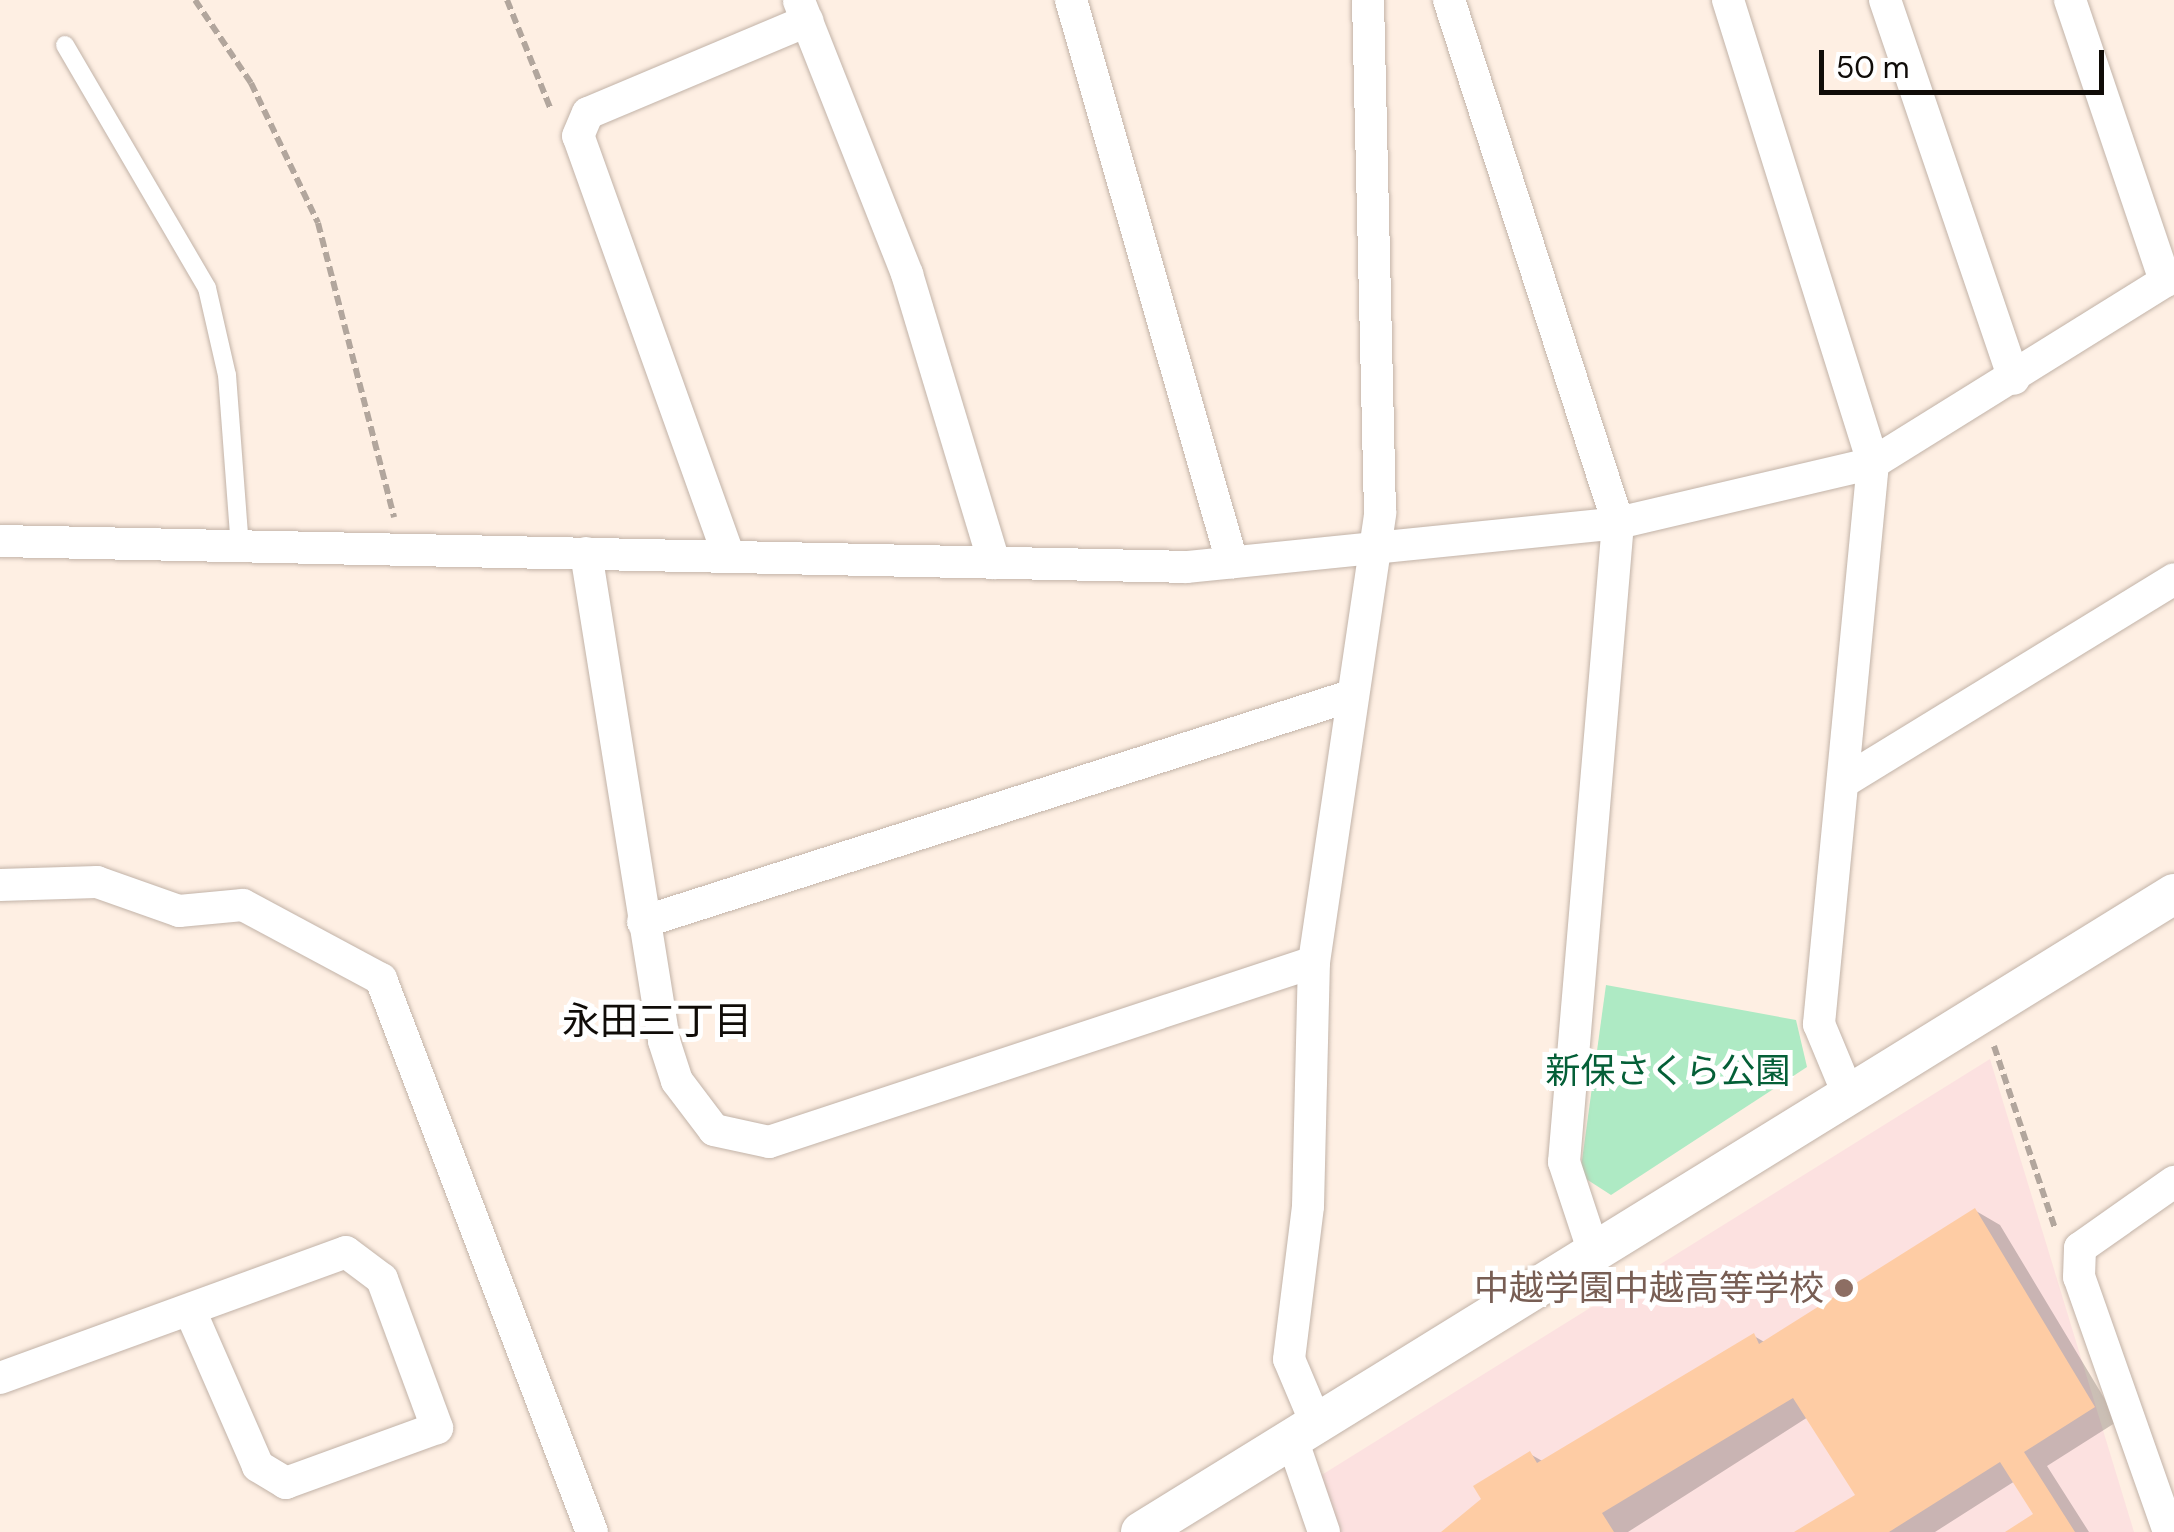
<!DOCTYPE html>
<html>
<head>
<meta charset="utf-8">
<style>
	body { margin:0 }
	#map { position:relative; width:2174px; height:1532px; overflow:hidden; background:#feefe3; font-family:"DM Sans","Noto Sans JP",sans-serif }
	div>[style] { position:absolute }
	.education>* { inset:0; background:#fce1e0 }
	.green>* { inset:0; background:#aeeac4 }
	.shadow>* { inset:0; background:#0003 }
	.building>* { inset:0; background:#fecca4 }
	.path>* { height:6px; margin-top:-3px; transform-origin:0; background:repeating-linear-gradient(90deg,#b2a69d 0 10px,transparent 0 15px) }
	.roads { filter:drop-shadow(0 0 2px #c2b3a8) drop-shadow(0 0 2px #c2b3a8) }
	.service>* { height:18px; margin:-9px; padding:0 9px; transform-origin:9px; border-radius:9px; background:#fff }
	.minor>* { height:32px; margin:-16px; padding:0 16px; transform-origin:16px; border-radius:16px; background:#fff }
	.tertiary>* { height:40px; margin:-20px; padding:0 20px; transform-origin:20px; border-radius:20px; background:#fff }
	.dots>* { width:28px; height:28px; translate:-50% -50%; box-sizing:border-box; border:5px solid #fff; border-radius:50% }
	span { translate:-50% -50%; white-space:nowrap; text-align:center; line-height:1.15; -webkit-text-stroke:10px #fff; paint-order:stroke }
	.park-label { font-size:35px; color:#045f37 }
	.education-label { font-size:35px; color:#785e54 }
	.right { translate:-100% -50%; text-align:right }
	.neighbourhood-label { font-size:38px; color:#100c08 }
	.scale { position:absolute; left:1819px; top:50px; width:285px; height:45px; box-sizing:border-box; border:5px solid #100c08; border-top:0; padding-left:12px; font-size:30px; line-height:35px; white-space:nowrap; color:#100c08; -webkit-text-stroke:8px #fff; paint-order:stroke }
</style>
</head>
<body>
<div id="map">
	<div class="education">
		<i style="clip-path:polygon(1990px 1059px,2134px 1532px,1339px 1532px,1320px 1476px)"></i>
	</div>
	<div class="green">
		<i style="clip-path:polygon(1606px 985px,1796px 1020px,1807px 1067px,1611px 1195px,1580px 1175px)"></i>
	</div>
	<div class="shadow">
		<i style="clip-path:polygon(1976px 1211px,2000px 1225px,2118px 1421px,2047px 1466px,2089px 1532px,2009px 1532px,2036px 1515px,2015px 1481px,1935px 1532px,1799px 1532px,1858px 1496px,1808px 1417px,1628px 1532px,1447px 1532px,1530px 1454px,1544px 1462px,1754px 1336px,1766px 1343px)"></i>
	</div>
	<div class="building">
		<i style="clip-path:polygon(1975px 1208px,2095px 1407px,2024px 1452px,2075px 1532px,2005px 1532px,2033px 1514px,2000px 1462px,1889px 1532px,1794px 1532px,1855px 1495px,1793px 1398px,1602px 1513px,1614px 1532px,1441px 1532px,1481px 1499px,1473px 1486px,1530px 1451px,1537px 1463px,1754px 1333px,1759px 1344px)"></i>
	</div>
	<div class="path">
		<i style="left:195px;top:0;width:100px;rotate:56deg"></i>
		<i style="left:251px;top:83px;width:155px;rotate:64.4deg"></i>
		<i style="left:318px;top:223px;width:304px;rotate:75.5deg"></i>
		<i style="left:507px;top:0;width:118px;rotate:68.2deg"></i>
		<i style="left:1994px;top:1046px;width:192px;rotate:71.5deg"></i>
	</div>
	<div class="roads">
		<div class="service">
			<i style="left:65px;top:45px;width:281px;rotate:59.7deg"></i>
			<i style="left:207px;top:288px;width:89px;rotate:77.1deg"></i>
			<i style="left:227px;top:375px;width:173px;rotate:85.7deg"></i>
		</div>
		<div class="minor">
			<i style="left:1071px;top:0;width:585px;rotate:74.01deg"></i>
			<i style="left:1449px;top:0;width:550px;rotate:72.09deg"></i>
			<i style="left:1618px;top:523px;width:641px;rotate:94.83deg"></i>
			<i style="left:1564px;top:1162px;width:99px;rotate:71.7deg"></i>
			<i style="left:1728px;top:0;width:485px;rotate:72.6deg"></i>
			<i style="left:1873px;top:463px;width:564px;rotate:95.5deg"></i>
			<i style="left:1819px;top:1024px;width:78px;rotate:67.4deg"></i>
			<i style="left:1885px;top:0;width:400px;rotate:71.2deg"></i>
			<i style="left:2070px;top:0;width:297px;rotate:71.3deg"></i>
			<i style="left:799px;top:1px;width:294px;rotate:68.4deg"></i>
			<i style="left:907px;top:274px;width:302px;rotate:73.2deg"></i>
			<i style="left:0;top:541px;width:1187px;rotate:1.25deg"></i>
			<i style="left:1187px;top:567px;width:433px;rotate:-5.8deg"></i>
			<i style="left:1618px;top:523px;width:262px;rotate:-13.2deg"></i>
			<i style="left:1873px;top:463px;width:354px;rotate:-31.9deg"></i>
			<i style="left:586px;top:553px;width:494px;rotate:80.9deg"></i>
			<i style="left:664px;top:1041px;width:42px;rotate:72deg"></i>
			<i style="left:677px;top:1081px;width:61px;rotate:52.9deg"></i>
			<i style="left:714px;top:1130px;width:56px;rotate:12.3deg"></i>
			<i style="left:769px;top:1142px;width:574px;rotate:-18.28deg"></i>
			<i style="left:728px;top:554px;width:444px;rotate:-109.7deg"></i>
			<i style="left:578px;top:136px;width:25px;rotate:-67deg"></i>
			<i style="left:588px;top:113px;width:238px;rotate:-22.8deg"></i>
			<i style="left:1845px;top:781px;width:386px;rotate:-31.5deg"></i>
			<i style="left:0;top:885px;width:97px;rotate:-1.8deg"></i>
			<i style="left:97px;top:882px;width:87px;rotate:19.5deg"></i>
			<i style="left:179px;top:911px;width:64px;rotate:-5.4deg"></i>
			<i style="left:243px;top:905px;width:157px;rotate:28.2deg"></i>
			<i style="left:381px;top:979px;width:592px;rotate:69.12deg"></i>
			<i style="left:643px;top:922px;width:739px;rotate:-17.72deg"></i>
			<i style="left:0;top:1378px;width:368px;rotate:-20deg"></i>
			<i style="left:346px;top:1252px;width:45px;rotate:36.9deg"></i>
			<i style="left:382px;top:1279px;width:159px;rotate:69.7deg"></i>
			<i style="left:437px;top:1428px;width:161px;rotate:160deg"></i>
			<i style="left:286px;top:1483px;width:33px;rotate:-149deg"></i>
			<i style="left:258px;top:1466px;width:167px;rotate:-113.6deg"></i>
			<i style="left:1316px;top:1423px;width:69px;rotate:-112.9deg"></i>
			<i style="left:1289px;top:1359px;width:154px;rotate:-82.9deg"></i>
			<i style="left:1308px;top:1206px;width:244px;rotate:-88.6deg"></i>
			<i style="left:1314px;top:962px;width:454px;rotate:-81.6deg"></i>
			<i style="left:1380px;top:513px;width:513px;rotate:-91.34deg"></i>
			<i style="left:1292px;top:1439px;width:98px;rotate:71deg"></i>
			<i style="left:2169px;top:1532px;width:270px;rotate:-109.4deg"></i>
			<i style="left:2079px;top:1277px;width:29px;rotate:-88deg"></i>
			<i style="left:2080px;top:1248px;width:115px;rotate:-35.1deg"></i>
		</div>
		<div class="tertiary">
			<i style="left:1141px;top:1532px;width:1214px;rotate:-31.7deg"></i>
		</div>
	</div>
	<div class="dots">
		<i style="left:1844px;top:1288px;background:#8d6e63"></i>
	</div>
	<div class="park-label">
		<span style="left:1668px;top:1071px">新保さくら公園</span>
	</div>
	<div class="education-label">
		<span class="right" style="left:1824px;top:1288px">中越学園中越高等学校</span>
	</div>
	<div class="neighbourhood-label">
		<span style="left:657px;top:1022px">永田三丁目</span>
	</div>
	<div class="scale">50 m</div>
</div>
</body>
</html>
